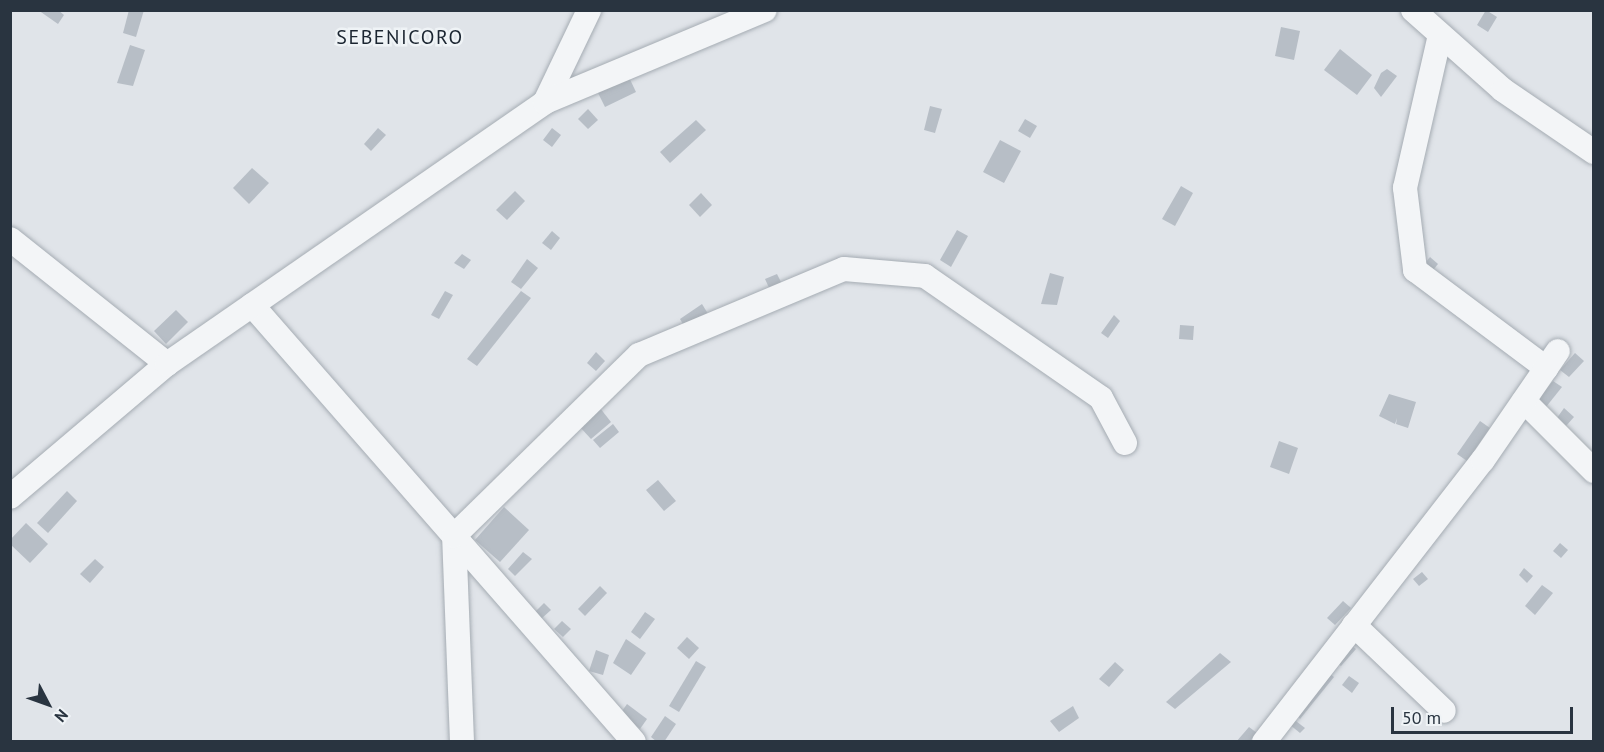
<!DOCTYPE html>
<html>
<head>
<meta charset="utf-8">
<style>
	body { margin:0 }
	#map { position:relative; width:1604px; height:752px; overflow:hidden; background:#e0e4e9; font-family:"PT Sans",sans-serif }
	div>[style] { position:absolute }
	.building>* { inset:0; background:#b7bec6 }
	.roads { filter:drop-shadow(0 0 2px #a5acb3) drop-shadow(0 0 2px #a5acb3) }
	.street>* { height:24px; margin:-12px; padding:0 12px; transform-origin:12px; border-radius:12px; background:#f3f5f7 }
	span { translate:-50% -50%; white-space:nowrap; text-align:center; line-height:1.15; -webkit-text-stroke:5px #eff3f6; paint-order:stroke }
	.quarter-label { font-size:20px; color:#1b2531; letter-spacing:1.5px }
	.frame { position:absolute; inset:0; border:12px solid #293440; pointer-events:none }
	.north { position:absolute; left:18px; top:674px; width:60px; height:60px; -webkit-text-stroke:4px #eff3f6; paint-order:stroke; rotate:131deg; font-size:16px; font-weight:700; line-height:24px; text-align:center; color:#293440 }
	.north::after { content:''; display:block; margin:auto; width:21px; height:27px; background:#293440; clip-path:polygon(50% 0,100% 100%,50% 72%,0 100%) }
	.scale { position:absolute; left:1391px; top:707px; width:182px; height:27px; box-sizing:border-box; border:3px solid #293440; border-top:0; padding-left:8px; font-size:18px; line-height:21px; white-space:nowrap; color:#293440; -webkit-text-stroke:4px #eff3f6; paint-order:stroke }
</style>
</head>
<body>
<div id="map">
	<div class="building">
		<i style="clip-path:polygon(38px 10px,58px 10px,64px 15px,58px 24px)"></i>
		<i style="clip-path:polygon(129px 10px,144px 10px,136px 37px,123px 33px)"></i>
		<i style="clip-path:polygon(1486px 10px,1497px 17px,1488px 32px,1477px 25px)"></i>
		<i style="clip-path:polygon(1281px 27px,1300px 31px,1294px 60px,1275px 56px)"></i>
		<i style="clip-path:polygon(130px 45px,145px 50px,133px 86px,117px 83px)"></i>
		<i style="clip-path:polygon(1340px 49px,1372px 75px,1357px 95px,1324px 70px)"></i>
		<i style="clip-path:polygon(1387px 69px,1397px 76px,1381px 97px,1374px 88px,1381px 73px)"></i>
		<i style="clip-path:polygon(626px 71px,636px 92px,605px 107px,595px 87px)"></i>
		<i style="clip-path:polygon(930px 106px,942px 109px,935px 133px,924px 130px)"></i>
		<i style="clip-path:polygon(588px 109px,598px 120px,588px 129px,578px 119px)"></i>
		<i style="clip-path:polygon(1025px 119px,1037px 126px,1030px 138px,1018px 131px)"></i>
		<i style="clip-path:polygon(696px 120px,706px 130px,670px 163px,660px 152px)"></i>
		<i style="clip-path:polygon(378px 128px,386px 135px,371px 151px,364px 144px)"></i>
		<i style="clip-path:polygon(552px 128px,561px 135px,552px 147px,543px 140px)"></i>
		<i style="clip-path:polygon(1000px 140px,1021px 151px,1004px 183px,983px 172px)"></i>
		<i style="clip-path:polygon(252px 168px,269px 183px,249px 204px,233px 188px)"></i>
		<i style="clip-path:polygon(1181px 186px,1193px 193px,1175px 226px,1162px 219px)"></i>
		<i style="clip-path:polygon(515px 191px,525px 201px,507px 220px,496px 210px)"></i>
		<i style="clip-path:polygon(701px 193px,712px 205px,700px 217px,689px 205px)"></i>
		<i style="clip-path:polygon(957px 230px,968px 236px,951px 267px,940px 260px)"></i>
		<i style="clip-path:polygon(552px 231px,560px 238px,551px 250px,542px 243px)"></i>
		<i style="clip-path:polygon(462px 254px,471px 260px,464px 269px,454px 263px)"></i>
		<i style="clip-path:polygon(1430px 257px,1438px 264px,1430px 274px,1422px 267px)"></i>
		<i style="clip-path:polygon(527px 259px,538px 268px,521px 289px,511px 282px)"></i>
		<i style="clip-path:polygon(1050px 273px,1064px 277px,1057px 305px,1041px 304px)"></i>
		<i style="clip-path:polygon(777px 274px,783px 286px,771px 292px,765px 279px)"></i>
		<i style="clip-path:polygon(445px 291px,453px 295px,439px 319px,431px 315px)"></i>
		<i style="clip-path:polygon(521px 291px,531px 298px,477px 366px,467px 359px)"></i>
		<i style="clip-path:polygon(702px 304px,710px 317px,687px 331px,680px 319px)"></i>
		<i style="clip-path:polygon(176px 310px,188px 322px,166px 344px,154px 331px)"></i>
		<i style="clip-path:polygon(1114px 315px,1120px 321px,1108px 338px,1101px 333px)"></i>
		<i style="clip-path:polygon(1180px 325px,1194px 326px,1193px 340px,1179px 339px)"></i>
		<i style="clip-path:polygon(596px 352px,605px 361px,596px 371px,587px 363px)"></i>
		<i style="clip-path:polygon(1575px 353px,1584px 361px,1569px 377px,1560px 370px)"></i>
		<i style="clip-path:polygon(1553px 381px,1562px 387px,1546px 407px,1537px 400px)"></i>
		<i style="clip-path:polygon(1389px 394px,1416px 402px,1408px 428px,1396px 424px,1397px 418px,1395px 424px,1379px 416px)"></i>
		<i style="clip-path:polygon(600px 408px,611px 422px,591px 439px,579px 426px)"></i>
		<i style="clip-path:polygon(1564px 408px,1574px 417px,1566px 426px,1557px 418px)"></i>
		<i style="clip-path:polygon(1480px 421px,1490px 428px,1467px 461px,1457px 454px)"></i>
		<i style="clip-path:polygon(613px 424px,619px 432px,600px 448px,593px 440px)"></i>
		<i style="clip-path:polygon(1279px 441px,1298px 448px,1289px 474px,1270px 467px)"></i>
		<i style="clip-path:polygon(658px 480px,676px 501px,664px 511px,646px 490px)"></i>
		<i style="clip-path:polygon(67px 491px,77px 501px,48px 533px,37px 523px)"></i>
		<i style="clip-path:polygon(504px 507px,529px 530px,500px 562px,475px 540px)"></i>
		<i style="clip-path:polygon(26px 523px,48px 544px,30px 563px,10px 544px,10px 540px)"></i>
		<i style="clip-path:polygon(1560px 543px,1568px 550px,1561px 558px,1553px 551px)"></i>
		<i style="clip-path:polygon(523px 552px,532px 559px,515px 576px,508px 569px)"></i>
		<i style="clip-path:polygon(95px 559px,104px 567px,90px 583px,80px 574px)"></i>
		<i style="clip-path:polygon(1524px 568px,1533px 576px,1527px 583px,1519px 575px)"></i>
		<i style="clip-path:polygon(1422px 572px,1428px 579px,1419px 586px,1413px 579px)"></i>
		<i style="clip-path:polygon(1542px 585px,1553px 593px,1535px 615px,1525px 606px)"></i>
		<i style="clip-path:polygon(600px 586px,607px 593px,585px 616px,578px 609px)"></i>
		<i style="clip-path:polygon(1343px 601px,1351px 608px,1335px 625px,1327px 618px)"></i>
		<i style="clip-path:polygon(544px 603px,551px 610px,541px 619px,535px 612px)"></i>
		<i style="clip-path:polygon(645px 612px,655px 619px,640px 639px,631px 632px)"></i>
		<i style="clip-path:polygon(562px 621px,571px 629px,563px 637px,554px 629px)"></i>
		<i style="clip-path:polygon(687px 637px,699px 648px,689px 659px,677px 648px)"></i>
		<i style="clip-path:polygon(626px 639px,646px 653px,631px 675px,613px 663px)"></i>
		<i style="clip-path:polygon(1347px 642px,1356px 649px,1341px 666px,1331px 659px)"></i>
		<i style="clip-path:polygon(596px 650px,609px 655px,603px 675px,589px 671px)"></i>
		<i style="clip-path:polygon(1220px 653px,1231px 662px,1175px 709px,1166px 702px)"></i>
		<i style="clip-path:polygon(696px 661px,706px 667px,679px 712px,669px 706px)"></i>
		<i style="clip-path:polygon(1115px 662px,1124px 670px,1109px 687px,1099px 679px)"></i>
		<i style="clip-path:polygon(1325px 670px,1334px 677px,1300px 719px,1294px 712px)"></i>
		<i style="clip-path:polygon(1349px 676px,1359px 683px,1352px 693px,1342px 685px)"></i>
		<i style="clip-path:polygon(627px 704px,647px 719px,640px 729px,620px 714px)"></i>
		<i style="clip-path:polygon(1073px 706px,1079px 718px,1059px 732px,1050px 721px)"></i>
		<i style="clip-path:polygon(1288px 715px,1305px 728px,1300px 733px,1284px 720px)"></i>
		<i style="clip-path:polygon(665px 716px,676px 724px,664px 742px,657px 742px,651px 737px)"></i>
		<i style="clip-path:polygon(1249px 727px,1257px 733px,1249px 742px,1236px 742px)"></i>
	</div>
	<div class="roads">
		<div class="street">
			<i style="left:1413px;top:10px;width:120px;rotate:41.6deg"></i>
			<i style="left:1503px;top:90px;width:110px;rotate:34.3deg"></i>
			<i style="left:1440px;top:35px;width:157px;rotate:102.9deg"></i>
			<i style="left:1405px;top:188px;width:83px;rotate:83deg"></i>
			<i style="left:1415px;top:270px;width:164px;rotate:36.8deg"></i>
			<i style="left:545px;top:102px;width:102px;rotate:-64.4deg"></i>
			<i style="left:10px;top:239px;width:201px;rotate:38.5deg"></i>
			<i style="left:252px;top:305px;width:580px;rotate:48.84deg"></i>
			<i style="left:1524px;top:401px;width:99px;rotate:45deg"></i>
			<i style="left:10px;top:497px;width:206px;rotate:-40.3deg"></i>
			<i style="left:167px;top:364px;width:460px;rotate:-34.7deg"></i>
			<i style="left:545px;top:102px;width:238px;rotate:-22.7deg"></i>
			<i style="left:1354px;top:625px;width:124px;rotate:43.7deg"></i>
			<i style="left:462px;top:742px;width:206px;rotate:-92.2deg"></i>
			<i style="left:454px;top:536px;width:259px;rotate:-44.4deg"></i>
			<i style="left:639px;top:355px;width:222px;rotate:-22.8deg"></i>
			<i style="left:844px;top:269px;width:81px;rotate:4.9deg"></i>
			<i style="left:925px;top:276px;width:214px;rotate:34.7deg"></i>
			<i style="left:1101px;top:398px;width:51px;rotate:61.9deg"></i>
			<i style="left:1264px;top:742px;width:357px;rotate:-52.2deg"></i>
			<i style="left:1483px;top:460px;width:132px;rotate:-55.5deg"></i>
		</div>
	</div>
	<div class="quarter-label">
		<span style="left:400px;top:37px">SEBENICORO</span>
	</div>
	<div class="frame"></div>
	<div class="north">N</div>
	<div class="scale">50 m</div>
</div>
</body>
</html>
